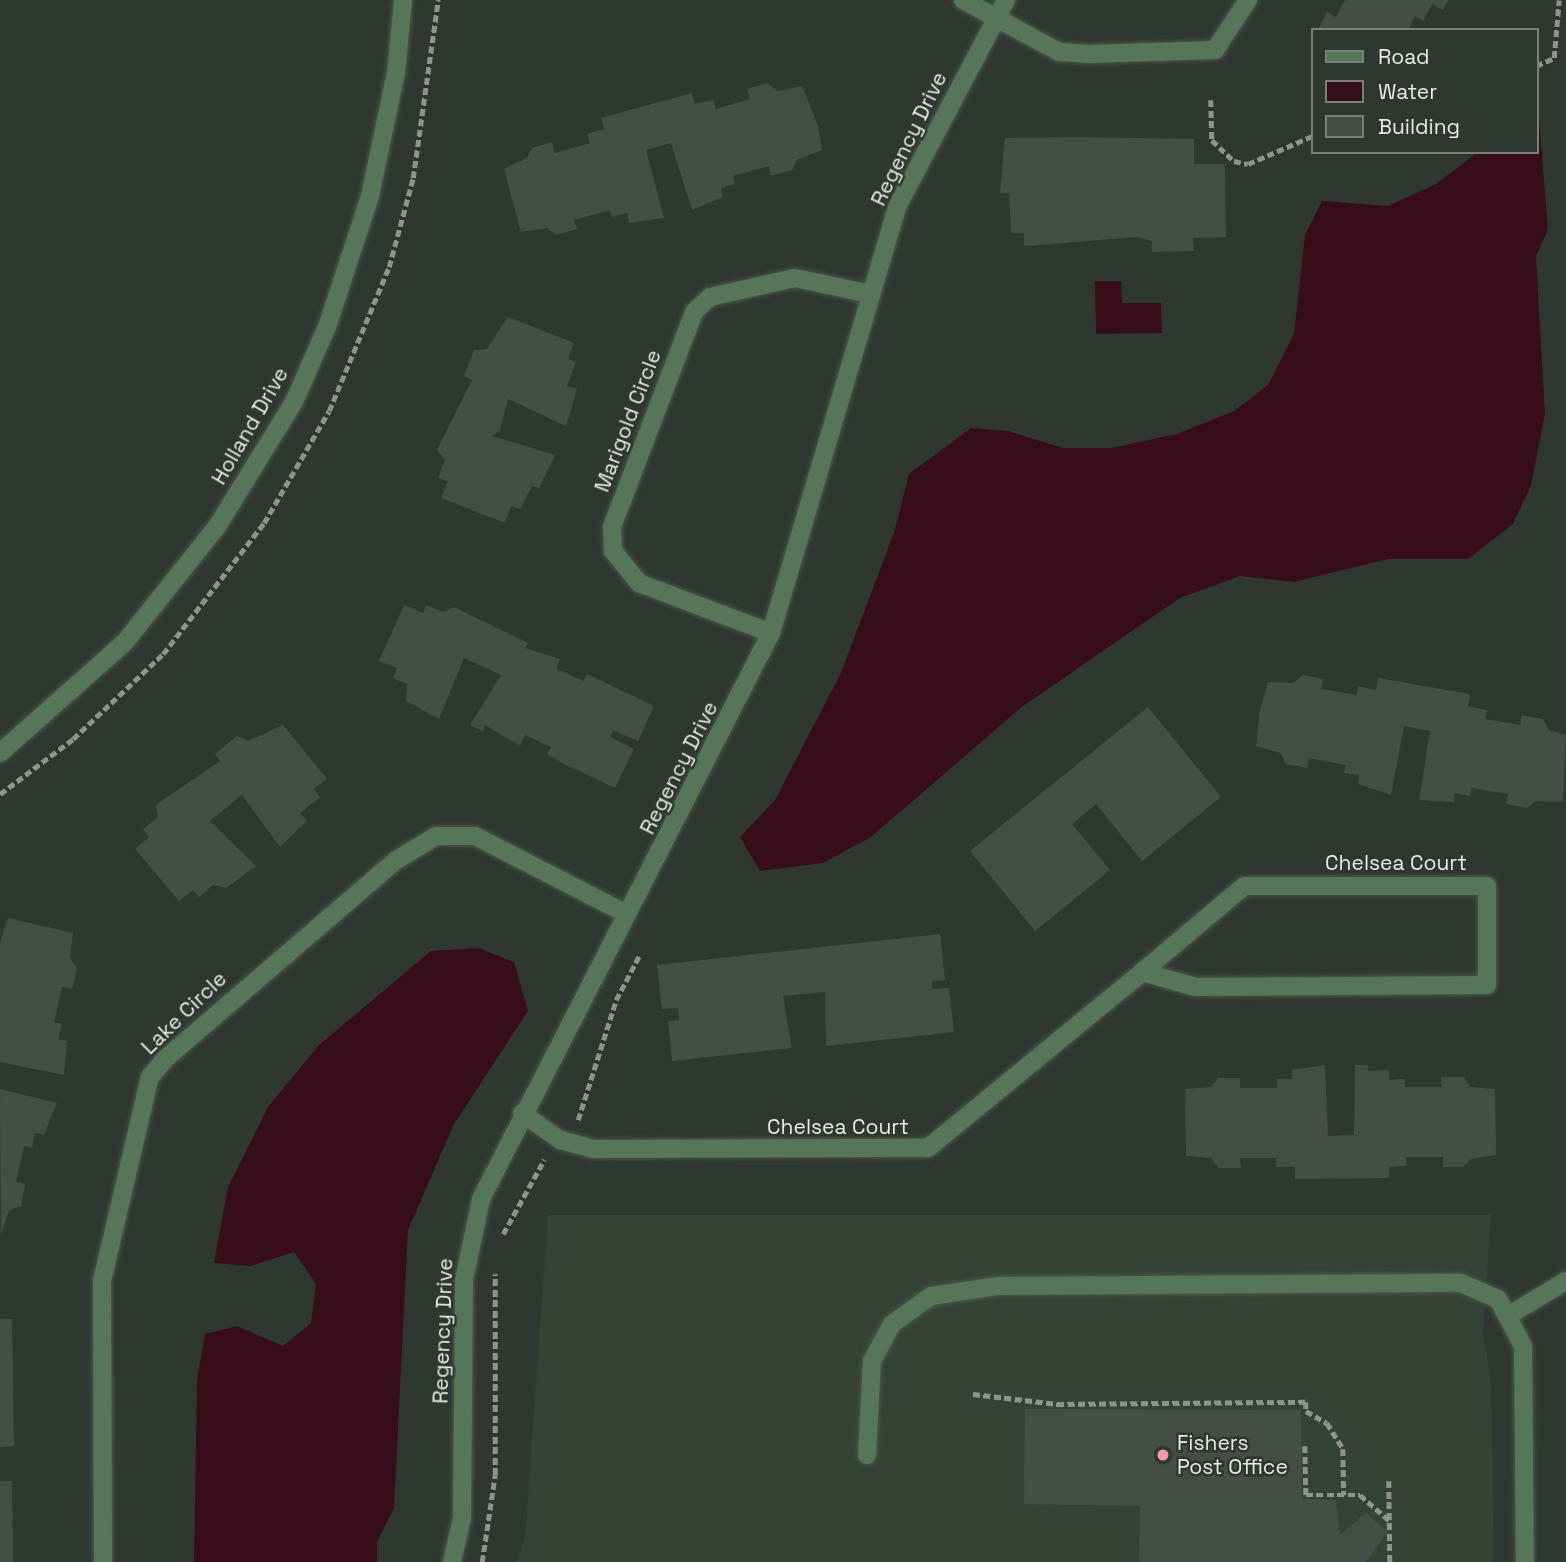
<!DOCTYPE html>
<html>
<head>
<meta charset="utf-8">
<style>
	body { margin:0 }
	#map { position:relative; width:1566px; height:1562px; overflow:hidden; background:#2f3830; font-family:"Space Grotesk",sans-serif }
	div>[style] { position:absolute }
	.built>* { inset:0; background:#354336 }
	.water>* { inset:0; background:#370d1c }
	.building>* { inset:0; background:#454e46 }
	.path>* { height:4.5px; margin-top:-2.25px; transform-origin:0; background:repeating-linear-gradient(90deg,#8d948e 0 7px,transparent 0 10.5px) }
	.roads { filter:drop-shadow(0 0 2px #4c554d) drop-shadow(0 0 2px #4c554d) }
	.minor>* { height:18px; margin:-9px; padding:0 9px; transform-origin:9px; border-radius:9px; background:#56765a }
	.dots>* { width:19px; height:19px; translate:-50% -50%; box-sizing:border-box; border:4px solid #2f3830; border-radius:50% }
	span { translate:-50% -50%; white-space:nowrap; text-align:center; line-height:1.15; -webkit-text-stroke:5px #2f3830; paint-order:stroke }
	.street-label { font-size:21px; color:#e5ebe6 }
	.poi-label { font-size:21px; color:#e5ebe6 }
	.left { translate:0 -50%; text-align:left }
	.legend { position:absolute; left:1311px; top:28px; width:228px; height:126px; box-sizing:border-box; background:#2f3830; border:2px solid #788079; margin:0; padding:9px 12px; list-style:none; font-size:21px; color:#e5ebe6 }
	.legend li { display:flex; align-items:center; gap:14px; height:35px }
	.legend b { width:35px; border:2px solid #788079 }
</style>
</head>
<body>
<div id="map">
	<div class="built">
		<i style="clip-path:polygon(548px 1215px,1491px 1215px,1483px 1330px,1491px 1385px,1494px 1562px,516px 1562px,525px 1539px)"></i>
	</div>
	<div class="water">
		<i style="clip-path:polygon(1539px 118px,1548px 229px,1536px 257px,1545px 414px,1531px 485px,1513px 524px,1468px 559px,1388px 559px,1294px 582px,1240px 576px,1180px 598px,1023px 706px,871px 837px,823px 863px,760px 871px,740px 837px,775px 800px,840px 675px,894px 533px,909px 474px,971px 428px,1008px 431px,1063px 448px,1111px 448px,1177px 434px,1234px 411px,1268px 385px,1294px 334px,1305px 235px,1322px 201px,1388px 206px,1436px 184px,1478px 152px,1536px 152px)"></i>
		<i style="clip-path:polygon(1095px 281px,1121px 281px,1122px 303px,1161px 303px,1162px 333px,1096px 334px)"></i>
		<i style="clip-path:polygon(479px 948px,514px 962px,528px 1011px,454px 1124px,408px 1230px,394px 1508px,377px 1542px,377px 1562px,194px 1562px,197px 1380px,205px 1334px,237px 1326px,283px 1346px,311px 1323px,316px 1284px,294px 1252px,251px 1266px,214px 1263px,228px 1187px,268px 1107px,319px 1045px,431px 951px)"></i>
	</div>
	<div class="building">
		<i style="clip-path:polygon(1345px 0,1448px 0,1443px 10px,1432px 4px,1423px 21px,1415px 16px,1408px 30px,1318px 30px,1327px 12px,1336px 17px)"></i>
		<i style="clip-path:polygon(767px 83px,778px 91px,802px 86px,818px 126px,822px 150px,797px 160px,792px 170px,771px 176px,769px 166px,733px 176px,735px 184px,721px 188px,723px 197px,692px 210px,671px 143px,646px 150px,664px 218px,629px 223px,627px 213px,612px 217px,610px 210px,574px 220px,577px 229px,556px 235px,547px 228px,521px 232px,504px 169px,527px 158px,532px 148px,552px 142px,555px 153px,590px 143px,587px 134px,604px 129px,601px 118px,692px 93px,695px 104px,713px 100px,716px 109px,750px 99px,747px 89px)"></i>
		<i style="clip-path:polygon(1079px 137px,1194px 139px,1194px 164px,1225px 164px,1226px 237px,1193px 238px,1194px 251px,1152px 252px,1152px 241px,1137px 237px,1024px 246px,1024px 233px,1011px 233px,1009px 193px,1000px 193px,1005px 138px)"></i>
		<i style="clip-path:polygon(508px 317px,574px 343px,568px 359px,576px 362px,567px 386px,577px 389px,566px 426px,508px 399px,500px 430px,492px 436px,555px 455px,539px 488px,532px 486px,520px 509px,511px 506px,505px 523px,441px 498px,448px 481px,438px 478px,445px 460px,437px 450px,472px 380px,464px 376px,474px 350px,487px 349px)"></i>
		<i style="clip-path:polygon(404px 605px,423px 613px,426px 605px,443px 612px,454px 607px,528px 643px,525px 648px,560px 659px,556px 669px,584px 681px,587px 674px,654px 706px,638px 741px,613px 730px,610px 737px,634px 749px,615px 788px,560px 762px,547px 754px,551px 747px,525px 735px,520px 746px,485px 725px,483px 731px,470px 725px,501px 675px,464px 658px,439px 719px,406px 701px,407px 684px,393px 678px,397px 668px,379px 661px)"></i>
		<i style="clip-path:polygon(1303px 675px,1323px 679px,1321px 689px,1357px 695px,1358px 686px,1376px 690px,1378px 678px,1470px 694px,1468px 706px,1487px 710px,1485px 719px,1520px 725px,1522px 715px,1543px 719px,1549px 730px,1566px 735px,1563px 802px,1536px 801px,1527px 808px,1506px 804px,1508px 794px,1472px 788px,1470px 796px,1455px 793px,1454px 802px,1419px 800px,1430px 731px,1404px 726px,1391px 795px,1358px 784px,1359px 775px,1344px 773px,1346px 765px,1309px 758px,1307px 768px,1286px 764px,1281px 753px,1256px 746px,1260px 710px,1268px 682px,1293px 683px)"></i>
		<i style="clip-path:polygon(1148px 707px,1221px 797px,1142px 861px,1096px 804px,1072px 824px,1110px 870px,1035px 931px,970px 851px)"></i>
		<i style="clip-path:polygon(283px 725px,327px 779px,314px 789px,320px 797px,300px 813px,307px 821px,280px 847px,242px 795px,210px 821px,256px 866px,226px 888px,213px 885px,199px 897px,193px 890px,179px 901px,135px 849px,149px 837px,143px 829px,158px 817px,156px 805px,220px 761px,215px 754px,237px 736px,248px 741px)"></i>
		<i style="clip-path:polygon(8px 918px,73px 933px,70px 958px,77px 968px,72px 989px,62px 987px,54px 1022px,62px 1024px,58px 1039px,67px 1041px,64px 1075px,0 1062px,0 942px)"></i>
		<i style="clip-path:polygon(940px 934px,945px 980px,932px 981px,932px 989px,949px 988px,954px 1032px,826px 1046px,825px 992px,783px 996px,792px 1048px,672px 1061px,668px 1021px,679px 1020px,678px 1008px,662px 1009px,657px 965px)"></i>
		<i style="clip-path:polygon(1325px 1065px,1328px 1136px,1354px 1135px,1355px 1065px,1368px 1065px,1368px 1071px,1389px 1070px,1389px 1080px,1405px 1079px,1405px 1087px,1442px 1087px,1441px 1077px,1464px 1077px,1470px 1087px,1495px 1089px,1496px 1155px,1471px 1159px,1463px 1167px,1443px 1167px,1443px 1157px,1406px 1157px,1406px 1166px,1389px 1167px,1389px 1178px,1295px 1179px,1295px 1167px,1276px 1167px,1276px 1158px,1240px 1158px,1241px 1168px,1219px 1168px,1211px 1158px,1186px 1156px,1185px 1089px,1211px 1087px,1218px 1078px,1240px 1078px,1240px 1088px,1277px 1088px,1277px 1079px,1292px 1079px,1292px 1070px)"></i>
		<i style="clip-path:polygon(0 1089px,57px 1103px,44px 1135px,35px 1133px,32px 1148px,24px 1146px,16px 1182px,25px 1184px,21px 1206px,9px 1210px,1px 1235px)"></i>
		<i style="clip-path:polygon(0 1319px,12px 1319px,14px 1446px,0 1447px)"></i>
		<i style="clip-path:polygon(1025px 1409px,1301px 1410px,1302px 1499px,1336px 1500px,1340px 1535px,1366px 1513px,1388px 1532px,1366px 1562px,1139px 1562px,1140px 1506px,1024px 1504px)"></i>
		<i style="clip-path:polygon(0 1481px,12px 1481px,13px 1562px,0 1562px)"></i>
	</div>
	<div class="path">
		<i style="left:1536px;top:66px;width:20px;rotate:-24deg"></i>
		<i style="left:1554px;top:58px;width:58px;rotate:-85.1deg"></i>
		<i style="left:1211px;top:100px;width:40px;rotate:88.6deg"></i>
		<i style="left:1212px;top:140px;width:30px;rotate:44deg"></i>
		<i style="left:1234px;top:161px;width:14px;rotate:12deg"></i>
		<i style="left:1248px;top:164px;width:70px;rotate:-23.6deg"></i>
		<i style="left:0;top:794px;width:91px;rotate:-37deg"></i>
		<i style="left:73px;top:739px;width:124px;rotate:-43.4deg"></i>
		<i style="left:163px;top:654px;width:165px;rotate:-52.4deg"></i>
		<i style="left:264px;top:523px;width:129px;rotate:-59.9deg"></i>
		<i style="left:329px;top:411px;width:156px;rotate:-67.4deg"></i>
		<i style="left:389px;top:267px;width:92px;rotate:-74.9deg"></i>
		<i style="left:413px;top:178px;width:180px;rotate:-82deg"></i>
		<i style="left:578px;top:1120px;width:126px;rotate:-72.4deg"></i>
		<i style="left:616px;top:1000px;width:50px;rotate:-62.4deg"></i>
		<i style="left:503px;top:1234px;width:85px;rotate:-61deg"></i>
		<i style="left:973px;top:1394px;width:85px;rotate:6.8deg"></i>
		<i style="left:1057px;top:1404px;width:249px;rotate:-0.5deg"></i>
		<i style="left:1306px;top:1402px;width:9px;rotate:90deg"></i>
		<i style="left:1306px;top:1411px;width:24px;rotate:30deg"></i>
		<i style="left:1327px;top:1423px;width:31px;rotate:58deg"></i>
		<i style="left:1343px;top:1449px;width:46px;rotate:88.8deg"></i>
		<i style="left:1305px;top:1446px;width:49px;rotate:88.8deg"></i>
		<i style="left:1306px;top:1495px;width:54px"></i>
		<i style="left:1360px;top:1495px;width:40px;rotate:41deg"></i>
		<i style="left:1389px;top:1481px;width:81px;rotate:89.3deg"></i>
		<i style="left:482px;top:1562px;width:88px;rotate:-81.5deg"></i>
		<i style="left:495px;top:1475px;width:201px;rotate:-90deg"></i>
	</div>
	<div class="roads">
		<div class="minor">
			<i style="left:963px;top:0;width:109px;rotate:28.4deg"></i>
			<i style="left:1059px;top:52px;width:30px;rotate:4deg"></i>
			<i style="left:1089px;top:54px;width:126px;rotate:-1.8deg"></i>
			<i style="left:1215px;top:50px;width:60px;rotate:-56.6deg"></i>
			<i style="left:771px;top:633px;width:141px;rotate:-159.3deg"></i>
			<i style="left:639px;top:583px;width:41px;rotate:-129.1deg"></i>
			<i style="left:613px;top:551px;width:24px;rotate:-92deg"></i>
			<i style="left:612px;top:527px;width:230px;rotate:-69.1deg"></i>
			<i style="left:694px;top:312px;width:22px;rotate:-43deg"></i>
			<i style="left:710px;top:297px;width:87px;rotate:-12.6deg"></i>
			<i style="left:795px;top:278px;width:78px;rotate:11.9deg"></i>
			<i style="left:0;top:753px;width:167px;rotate:-41.6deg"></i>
			<i style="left:125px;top:642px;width:149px;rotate:-51.5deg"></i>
			<i style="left:218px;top:525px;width:145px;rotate:-58.3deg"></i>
			<i style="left:294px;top:402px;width:82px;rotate:-66.3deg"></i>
			<i style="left:327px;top:327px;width:138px;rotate:-71.8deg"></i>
			<i style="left:370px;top:196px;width:126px;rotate:-78.1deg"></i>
			<i style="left:396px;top:73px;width:73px;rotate:-84.5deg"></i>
			<i style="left:1244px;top:886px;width:243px"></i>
			<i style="left:1487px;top:886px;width:99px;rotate:90deg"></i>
			<i style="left:1487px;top:985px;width:291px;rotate:179.6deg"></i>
			<i style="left:1196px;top:987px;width:56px;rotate:-164.5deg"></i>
			<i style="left:1142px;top:972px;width:133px;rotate:-40.1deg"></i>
			<i style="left:522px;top:1113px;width:47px;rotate:35.4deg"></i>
			<i style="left:560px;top:1140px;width:34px;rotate:15deg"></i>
			<i style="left:593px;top:1149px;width:335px;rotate:-0.2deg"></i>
			<i style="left:928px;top:1148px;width:277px;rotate:-39.4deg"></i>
			<i style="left:1511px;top:1314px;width:64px;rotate:-31deg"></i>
			<i style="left:867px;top:1455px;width:94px;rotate:-87deg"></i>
			<i style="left:872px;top:1361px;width:42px;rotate:-61.6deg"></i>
			<i style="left:892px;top:1324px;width:48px;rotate:-35.7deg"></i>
			<i style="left:931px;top:1296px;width:68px;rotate:-8.5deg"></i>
			<i style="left:998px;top:1286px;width:463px;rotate:-0.4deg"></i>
			<i style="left:1461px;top:1283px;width:40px;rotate:23.4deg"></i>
			<i style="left:1498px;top:1299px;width:53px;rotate:62deg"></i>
			<i style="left:1523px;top:1346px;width:216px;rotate:89.5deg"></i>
			<i style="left:103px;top:1562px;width:281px;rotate:-90.2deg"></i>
			<i style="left:102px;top:1281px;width:210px;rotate:-76.8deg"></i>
			<i style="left:150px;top:1077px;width:23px;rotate:-50deg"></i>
			<i style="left:165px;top:1059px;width:303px;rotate:-40.7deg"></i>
			<i style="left:395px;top:861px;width:48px;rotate:-31.4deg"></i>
			<i style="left:436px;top:836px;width:39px"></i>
			<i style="left:475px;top:836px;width:171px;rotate:27.2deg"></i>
			<i style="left:452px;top:1562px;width:45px;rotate:-77.2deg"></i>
			<i style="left:462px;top:1518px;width:238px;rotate:-89.5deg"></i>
			<i style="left:464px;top:1280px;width:83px;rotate:-78.1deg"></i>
			<i style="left:481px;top:1199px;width:636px;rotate:-62.87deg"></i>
			<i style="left:771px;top:633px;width:446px;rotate:-73.5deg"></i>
			<i style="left:898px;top:205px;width:232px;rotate:-62.2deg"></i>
		</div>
	</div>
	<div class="dots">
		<i style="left:1163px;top:1455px;background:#f19ab2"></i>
	</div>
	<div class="street-label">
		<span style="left:909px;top:139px;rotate:-64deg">Regency Drive</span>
		<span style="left:628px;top:421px;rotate:-69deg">Marigold Circle</span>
		<span style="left:250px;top:426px;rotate:-60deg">Holland Drive</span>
		<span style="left:679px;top:768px;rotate:-63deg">Regency Drive</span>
		<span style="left:1396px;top:863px">Chelsea Court</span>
		<span style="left:184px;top:1013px;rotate:-44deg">Lake Circle</span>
		<span style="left:838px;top:1127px">Chelsea Court</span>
		<span style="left:443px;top:1331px;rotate:-88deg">Regency Drive</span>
	</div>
	<div class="poi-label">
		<span class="left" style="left:1177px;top:1455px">Fishers<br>Post Office</span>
	</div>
	<ul class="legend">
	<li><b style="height:9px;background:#56765a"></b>Road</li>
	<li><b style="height:19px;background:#370d1c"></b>Water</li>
	<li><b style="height:19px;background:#454e46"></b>Building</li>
	</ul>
</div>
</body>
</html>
